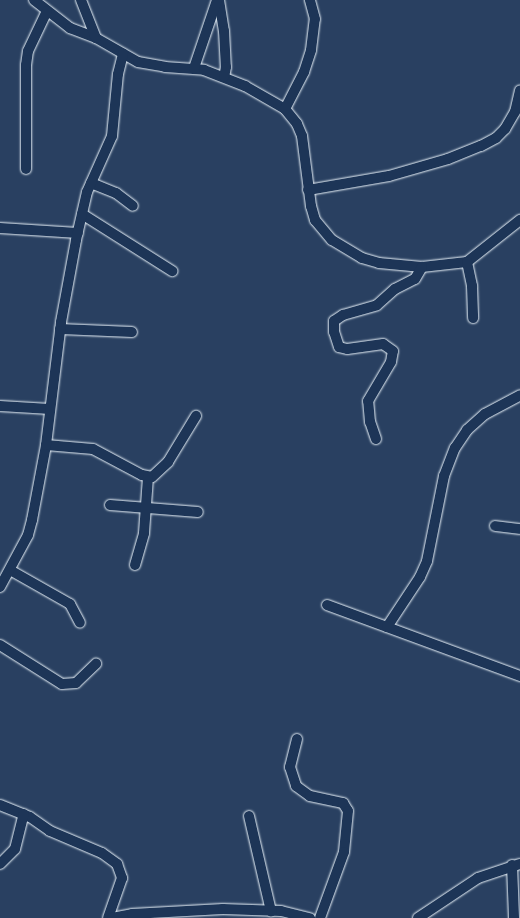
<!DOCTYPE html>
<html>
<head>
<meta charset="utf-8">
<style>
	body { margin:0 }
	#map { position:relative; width:520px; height:918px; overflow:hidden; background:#294061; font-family:Pangolin,sans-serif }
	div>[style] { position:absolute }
	.roads { filter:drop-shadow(0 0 1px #e8f1f8) drop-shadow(0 0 1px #e8f1f8) }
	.minor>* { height:10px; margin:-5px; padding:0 5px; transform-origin:5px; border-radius:5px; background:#1d3557 }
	span { translate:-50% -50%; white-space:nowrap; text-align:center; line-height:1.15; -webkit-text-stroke:3px #1d3557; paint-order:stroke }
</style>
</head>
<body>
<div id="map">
	<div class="roads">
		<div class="minor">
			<i style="left:34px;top:0;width:46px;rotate:37.9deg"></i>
			<i style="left:70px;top:28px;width:28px;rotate:21deg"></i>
			<i style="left:96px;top:38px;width:48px;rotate:29.7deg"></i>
			<i style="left:138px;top:62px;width:27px;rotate:10deg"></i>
			<i style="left:165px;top:67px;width:39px;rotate:4deg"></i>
			<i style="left:204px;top:70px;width:44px;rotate:21.3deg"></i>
			<i style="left:245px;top:86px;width:46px;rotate:29.9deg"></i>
			<i style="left:285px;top:109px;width:19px;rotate:51deg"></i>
			<i style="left:297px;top:124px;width:13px;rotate:67deg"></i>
			<i style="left:302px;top:136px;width:71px;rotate:82.7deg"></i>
			<i style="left:311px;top:206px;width:15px;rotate:74deg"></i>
			<i style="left:315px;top:220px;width:26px;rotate:50deg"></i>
			<i style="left:332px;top:240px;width:35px;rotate:31deg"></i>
			<i style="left:362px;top:258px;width:18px;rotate:16deg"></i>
			<i style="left:379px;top:263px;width:43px;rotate:5.3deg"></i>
			<i style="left:422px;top:267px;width:45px;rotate:-6.3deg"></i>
			<i style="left:467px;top:262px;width:68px;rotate:-38.4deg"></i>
			<i style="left:81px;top:0;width:41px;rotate:68.5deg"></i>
			<i style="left:219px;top:0;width:31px;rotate:81deg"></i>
			<i style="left:224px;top:31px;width:36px;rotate:87deg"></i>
			<i style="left:226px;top:67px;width:10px;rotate:101deg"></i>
			<i style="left:194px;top:68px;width:72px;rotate:-71.3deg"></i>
			<i style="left:285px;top:109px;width:42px;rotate:-62.8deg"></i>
			<i style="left:304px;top:72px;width:23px;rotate:-72deg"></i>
			<i style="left:311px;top:50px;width:31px;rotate:-83deg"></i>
			<i style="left:315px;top:19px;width:20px;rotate:-105deg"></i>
			<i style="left:26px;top:169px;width:104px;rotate:-90deg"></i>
			<i style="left:26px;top:65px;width:14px;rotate:-82deg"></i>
			<i style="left:28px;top:51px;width:44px;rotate:-64.6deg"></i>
			<i style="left:91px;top:183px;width:27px;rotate:22deg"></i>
			<i style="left:116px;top:193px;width:21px;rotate:37deg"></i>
			<i style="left:308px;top:190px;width:82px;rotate:-9.8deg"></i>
			<i style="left:389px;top:176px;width:61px;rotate:-16.1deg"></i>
			<i style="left:448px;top:159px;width:35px;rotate:-22deg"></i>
			<i style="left:481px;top:146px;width:17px;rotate:-28deg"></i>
			<i style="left:496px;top:138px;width:13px;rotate:-45deg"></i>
			<i style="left:505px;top:129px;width:20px;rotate:-60deg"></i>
			<i style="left:515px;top:112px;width:22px;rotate:-77deg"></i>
			<i style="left:82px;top:214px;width:107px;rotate:32.3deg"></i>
			<i style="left:0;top:228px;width:78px;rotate:3.7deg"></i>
			<i style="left:467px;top:262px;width:25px;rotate:78deg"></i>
			<i style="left:472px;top:286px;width:32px;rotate:88deg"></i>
			<i style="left:60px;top:329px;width:72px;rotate:2.4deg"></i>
			<i style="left:0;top:406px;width:50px;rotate:3.4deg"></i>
			<i style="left:376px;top:439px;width:18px;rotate:-109deg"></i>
			<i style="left:370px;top:422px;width:21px;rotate:-95deg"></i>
			<i style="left:368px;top:401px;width:45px;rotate:-59.5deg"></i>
			<i style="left:391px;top:362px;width:11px;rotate:-80deg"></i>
			<i style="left:393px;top:351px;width:12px;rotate:-145deg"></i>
			<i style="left:383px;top:344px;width:36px;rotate:172deg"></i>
			<i style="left:347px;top:349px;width:8px;rotate:-166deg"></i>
			<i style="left:339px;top:347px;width:16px;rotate:-108deg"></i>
			<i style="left:334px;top:332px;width:11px;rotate:-90deg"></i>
			<i style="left:334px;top:321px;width:11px;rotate:-34deg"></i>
			<i style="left:343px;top:315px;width:35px;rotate:-16deg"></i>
			<i style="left:377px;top:305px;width:24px;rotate:-42deg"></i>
			<i style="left:395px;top:289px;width:22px;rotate:-27deg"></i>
			<i style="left:415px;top:279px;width:14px;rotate:-60deg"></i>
			<i style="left:46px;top:445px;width:47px;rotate:4.9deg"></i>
			<i style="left:93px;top:449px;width:55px;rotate:28deg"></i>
			<i style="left:142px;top:475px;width:10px;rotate:11deg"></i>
			<i style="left:152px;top:477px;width:22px;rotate:-43deg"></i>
			<i style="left:168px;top:462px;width:54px;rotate:-58.7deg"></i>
			<i style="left:110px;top:505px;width:88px;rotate:4.5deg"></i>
			<i style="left:495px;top:526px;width:25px;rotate:7deg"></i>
			<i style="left:135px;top:565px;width:33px;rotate:-74deg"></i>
			<i style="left:144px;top:533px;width:56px;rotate:-85.9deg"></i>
			<i style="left:10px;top:570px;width:69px;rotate:29.5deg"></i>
			<i style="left:70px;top:604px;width:21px;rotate:62deg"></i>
			<i style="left:0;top:587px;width:59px;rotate:-61.7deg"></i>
			<i style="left:28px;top:535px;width:16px;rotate:-75deg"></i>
			<i style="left:32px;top:520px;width:76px;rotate:-79.4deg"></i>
			<i style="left:46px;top:445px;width:124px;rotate:-83deg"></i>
			<i style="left:61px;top:322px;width:83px;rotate:-79.6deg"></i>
			<i style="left:76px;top:240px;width:49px;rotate:-77.1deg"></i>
			<i style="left:87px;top:192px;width:61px;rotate:-65.9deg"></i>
			<i style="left:112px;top:136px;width:62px;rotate:-84.5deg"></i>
			<i style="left:118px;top:74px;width:21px;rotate:-76deg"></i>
			<i style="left:327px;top:605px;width:206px;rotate:20.2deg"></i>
			<i style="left:387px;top:627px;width:60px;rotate:-56.6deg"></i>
			<i style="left:420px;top:577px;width:17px;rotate:-66deg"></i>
			<i style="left:427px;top:561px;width:87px;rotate:-78.7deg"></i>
			<i style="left:444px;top:476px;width:30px;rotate:-69deg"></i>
			<i style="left:455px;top:448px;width:22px;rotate:-56deg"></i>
			<i style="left:467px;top:430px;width:24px;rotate:-42deg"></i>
			<i style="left:485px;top:414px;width:40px;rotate:-28deg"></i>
			<i style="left:0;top:645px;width:73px;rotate:32.2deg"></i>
			<i style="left:62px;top:684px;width:14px;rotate:-4deg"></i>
			<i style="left:76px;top:683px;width:28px;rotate:-44deg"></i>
			<i style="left:297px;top:739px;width:29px;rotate:104deg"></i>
			<i style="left:290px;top:767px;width:20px;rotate:72deg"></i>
			<i style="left:296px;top:786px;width:17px;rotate:36deg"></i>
			<i style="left:310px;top:796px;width:34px;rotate:12deg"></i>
			<i style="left:343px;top:803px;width:9px;rotate:58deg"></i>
			<i style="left:348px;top:811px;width:41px;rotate:95.6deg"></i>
			<i style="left:344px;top:852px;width:70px;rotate:110deg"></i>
			<i style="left:0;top:805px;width:32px;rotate:22deg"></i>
			<i style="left:30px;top:817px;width:24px;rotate:35deg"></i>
			<i style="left:50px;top:831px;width:56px;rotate:22.9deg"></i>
			<i style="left:102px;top:853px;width:19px;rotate:36deg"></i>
			<i style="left:117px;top:864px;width:15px;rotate:70deg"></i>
			<i style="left:122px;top:878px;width:42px;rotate:109.3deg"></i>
			<i style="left:249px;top:816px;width:98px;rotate:77deg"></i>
			<i style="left:0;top:864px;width:21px;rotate:-45deg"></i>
			<i style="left:15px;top:849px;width:36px;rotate:-76deg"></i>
			<i style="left:512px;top:865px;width:53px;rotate:87.8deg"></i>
			<i style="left:112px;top:918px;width:20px;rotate:-11deg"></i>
			<i style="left:132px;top:914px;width:91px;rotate:-3.1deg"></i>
			<i style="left:223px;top:909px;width:58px;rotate:2deg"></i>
			<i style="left:281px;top:911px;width:30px;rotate:14deg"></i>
			<i style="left:418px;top:918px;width:72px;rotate:-33.7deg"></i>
			<i style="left:478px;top:878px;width:44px;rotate:-18.4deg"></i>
		</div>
	</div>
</div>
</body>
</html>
